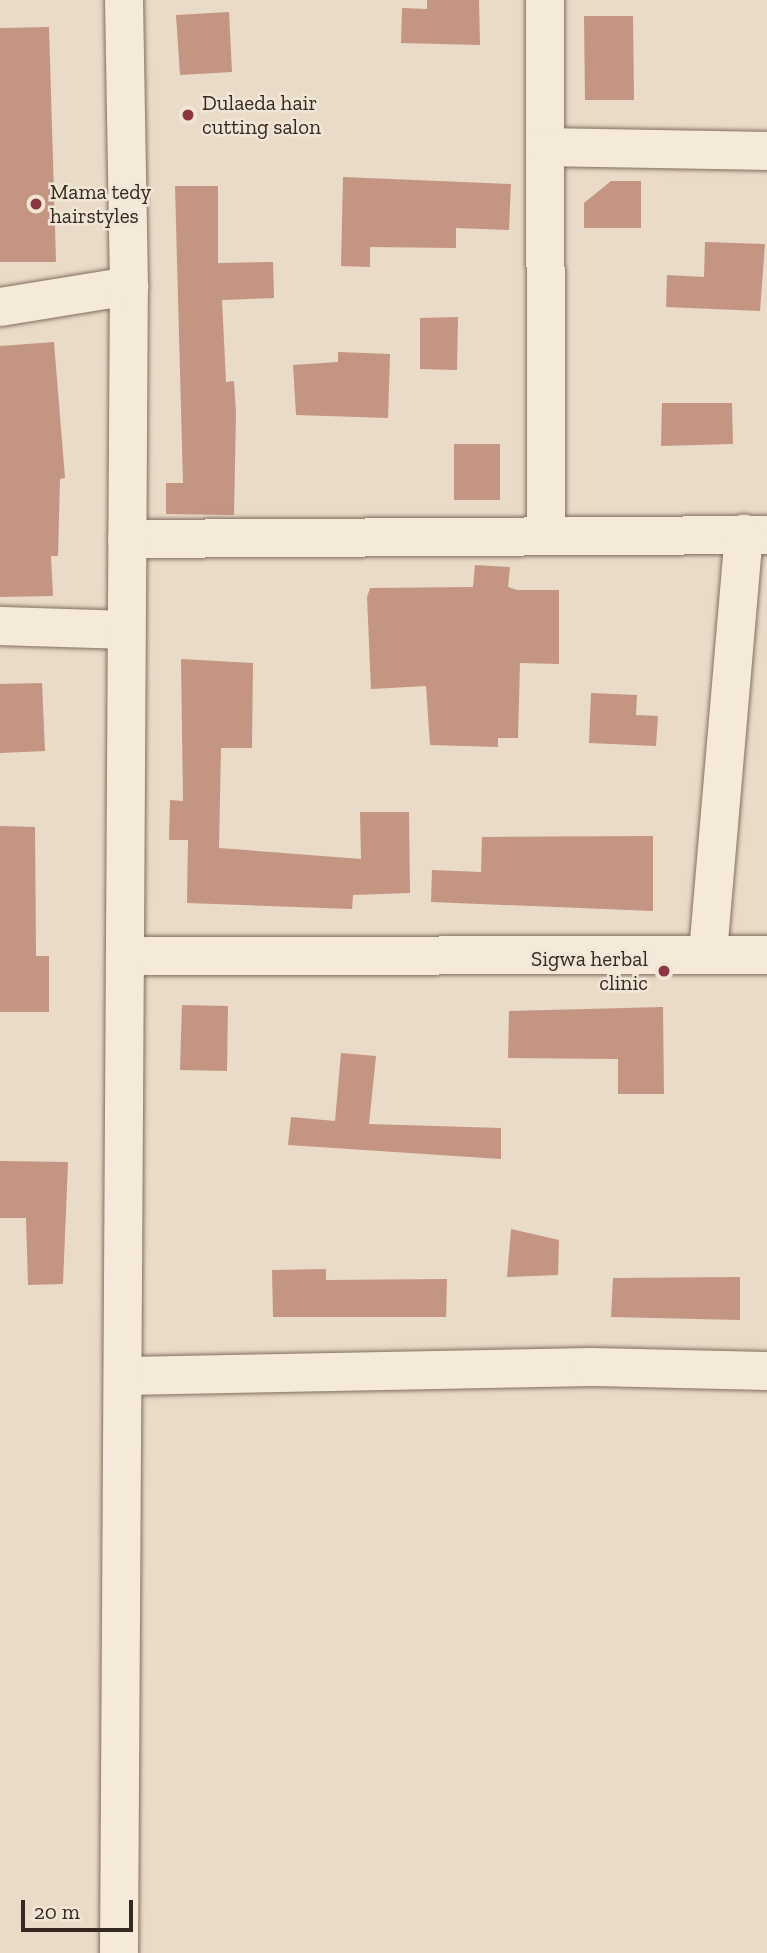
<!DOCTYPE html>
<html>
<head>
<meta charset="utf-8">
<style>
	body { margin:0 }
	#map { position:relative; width:767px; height:1953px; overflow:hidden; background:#e9dbc7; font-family:"Zilla Slab",serif }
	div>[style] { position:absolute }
	.building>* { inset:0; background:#c39582 }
	.roads { filter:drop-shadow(0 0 2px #836e5f) drop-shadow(0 0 2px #836e5f) }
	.street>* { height:38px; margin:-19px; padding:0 19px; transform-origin:19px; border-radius:19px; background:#f5e9da }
	.dots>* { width:19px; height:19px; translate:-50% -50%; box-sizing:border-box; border:4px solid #f1e6d6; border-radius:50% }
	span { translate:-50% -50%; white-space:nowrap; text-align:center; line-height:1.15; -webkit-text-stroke:5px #f1e6d6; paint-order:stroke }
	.poi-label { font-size:21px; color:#352821 }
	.left { translate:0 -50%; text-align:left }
	.right { translate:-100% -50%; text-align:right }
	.scale { position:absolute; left:21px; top:1900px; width:112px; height:32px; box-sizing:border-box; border:4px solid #352821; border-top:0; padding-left:9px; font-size:21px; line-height:24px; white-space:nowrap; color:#352821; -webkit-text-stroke:5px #f1e6d6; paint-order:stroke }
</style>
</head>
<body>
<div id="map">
	<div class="building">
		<i style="clip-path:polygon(427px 0,479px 0,480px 45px,401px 43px,402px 8px,427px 9px)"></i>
		<i style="clip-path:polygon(229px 12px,232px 72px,180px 75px,176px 15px)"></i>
		<i style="clip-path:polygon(584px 16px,633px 16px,634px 100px,585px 100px)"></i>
		<i style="clip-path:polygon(49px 27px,56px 262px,0 262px,0 28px)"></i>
		<i style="clip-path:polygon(343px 177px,511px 184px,509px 230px,456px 228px,456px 248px,370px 247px,370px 267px,341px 266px)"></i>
		<i style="clip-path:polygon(611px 181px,641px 181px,641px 228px,584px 228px,584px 203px)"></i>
		<i style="clip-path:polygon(175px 186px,218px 186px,218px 263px,273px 262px,274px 298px,222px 300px,226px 382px,234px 381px,236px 413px,234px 515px,166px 514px,166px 483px,183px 483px)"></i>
		<i style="clip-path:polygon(705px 242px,765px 244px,760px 311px,666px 307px,667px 275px,704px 277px)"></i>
		<i style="clip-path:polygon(458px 317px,457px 370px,420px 369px,420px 318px)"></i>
		<i style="clip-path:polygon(54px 342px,65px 478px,60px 479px,58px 556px,51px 556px,53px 596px,0 597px,0 346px)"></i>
		<i style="clip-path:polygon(338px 352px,390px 354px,388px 418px,296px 415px,293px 365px,338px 362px)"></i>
		<i style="clip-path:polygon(662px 403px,732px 403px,733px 444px,661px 446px)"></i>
		<i style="clip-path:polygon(454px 444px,500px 444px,500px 500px,454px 500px)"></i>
		<i style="clip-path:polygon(475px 565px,510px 567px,508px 587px,517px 590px,559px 590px,559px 664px,520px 663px,518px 738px,498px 738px,498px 747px,430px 745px,426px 686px,371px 689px,367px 597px,370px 588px,473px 587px)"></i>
		<i style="clip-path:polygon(181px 659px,253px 663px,252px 748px,221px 748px,219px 848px,361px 859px,360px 812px,409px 812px,410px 893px,353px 895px,352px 909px,187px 903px,188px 840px,169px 840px,170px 800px,183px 801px)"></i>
		<i style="clip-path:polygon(42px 683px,45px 751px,0 753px,0 684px)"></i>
		<i style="clip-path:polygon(591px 693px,637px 695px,636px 715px,658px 716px,656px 746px,589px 743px)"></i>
		<i style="clip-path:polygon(0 826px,35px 827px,36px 956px,49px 956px,49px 1012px,0 1012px)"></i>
		<i style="clip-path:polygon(653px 836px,653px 911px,431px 902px,432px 870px,481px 872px,482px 837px)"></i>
		<i style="clip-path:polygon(182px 1005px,228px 1006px,227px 1071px,180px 1070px)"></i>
		<i style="clip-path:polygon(663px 1007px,664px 1094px,618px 1094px,618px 1059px,508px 1058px,509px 1011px)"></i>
		<i style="clip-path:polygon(341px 1053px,376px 1056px,369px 1124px,501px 1128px,501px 1159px,288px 1145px,291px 1117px,335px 1121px)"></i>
		<i style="clip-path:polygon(0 1161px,68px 1162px,63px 1284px,28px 1285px,26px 1218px,0 1218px)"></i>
		<i style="clip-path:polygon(511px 1229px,559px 1240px,558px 1275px,507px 1277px)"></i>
		<i style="clip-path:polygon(326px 1269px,326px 1280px,447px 1279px,446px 1317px,273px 1317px,272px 1270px)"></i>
		<i style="clip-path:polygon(740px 1277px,740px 1320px,611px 1317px,613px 1278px)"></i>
	</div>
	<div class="roads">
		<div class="street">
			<i style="left:545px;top:0;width:532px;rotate:89.89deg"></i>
			<i style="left:546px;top:147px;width:221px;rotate:1deg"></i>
			<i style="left:0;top:307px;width:131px;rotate:-9.2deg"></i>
			<i style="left:127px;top:539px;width:640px;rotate:-0.36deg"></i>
			<i style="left:0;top:626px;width:126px;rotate:1.8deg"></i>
			<i style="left:708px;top:953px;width:421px;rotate:-85.1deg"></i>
			<i style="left:127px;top:956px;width:640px;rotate:-0.09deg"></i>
			<i style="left:126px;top:1376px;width:465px;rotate:-1.1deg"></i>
			<i style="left:591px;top:1367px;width:176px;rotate:1.3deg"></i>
			<i style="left:119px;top:1953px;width:1667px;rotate:-89.66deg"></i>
			<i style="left:129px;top:286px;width:286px;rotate:-91deg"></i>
		</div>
	</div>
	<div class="dots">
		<i style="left:188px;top:115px;background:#8b3640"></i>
		<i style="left:36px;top:204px;background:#8b3640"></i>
		<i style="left:664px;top:971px;background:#8b3640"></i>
	</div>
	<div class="poi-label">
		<span class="left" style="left:202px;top:115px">Dulaeda hair<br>cutting salon</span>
		<span class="left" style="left:50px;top:204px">Mama tedy<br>hairstyles</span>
		<span class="right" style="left:648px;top:971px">Sigwa herbal<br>clinic</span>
	</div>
	<div class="scale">20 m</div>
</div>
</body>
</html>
